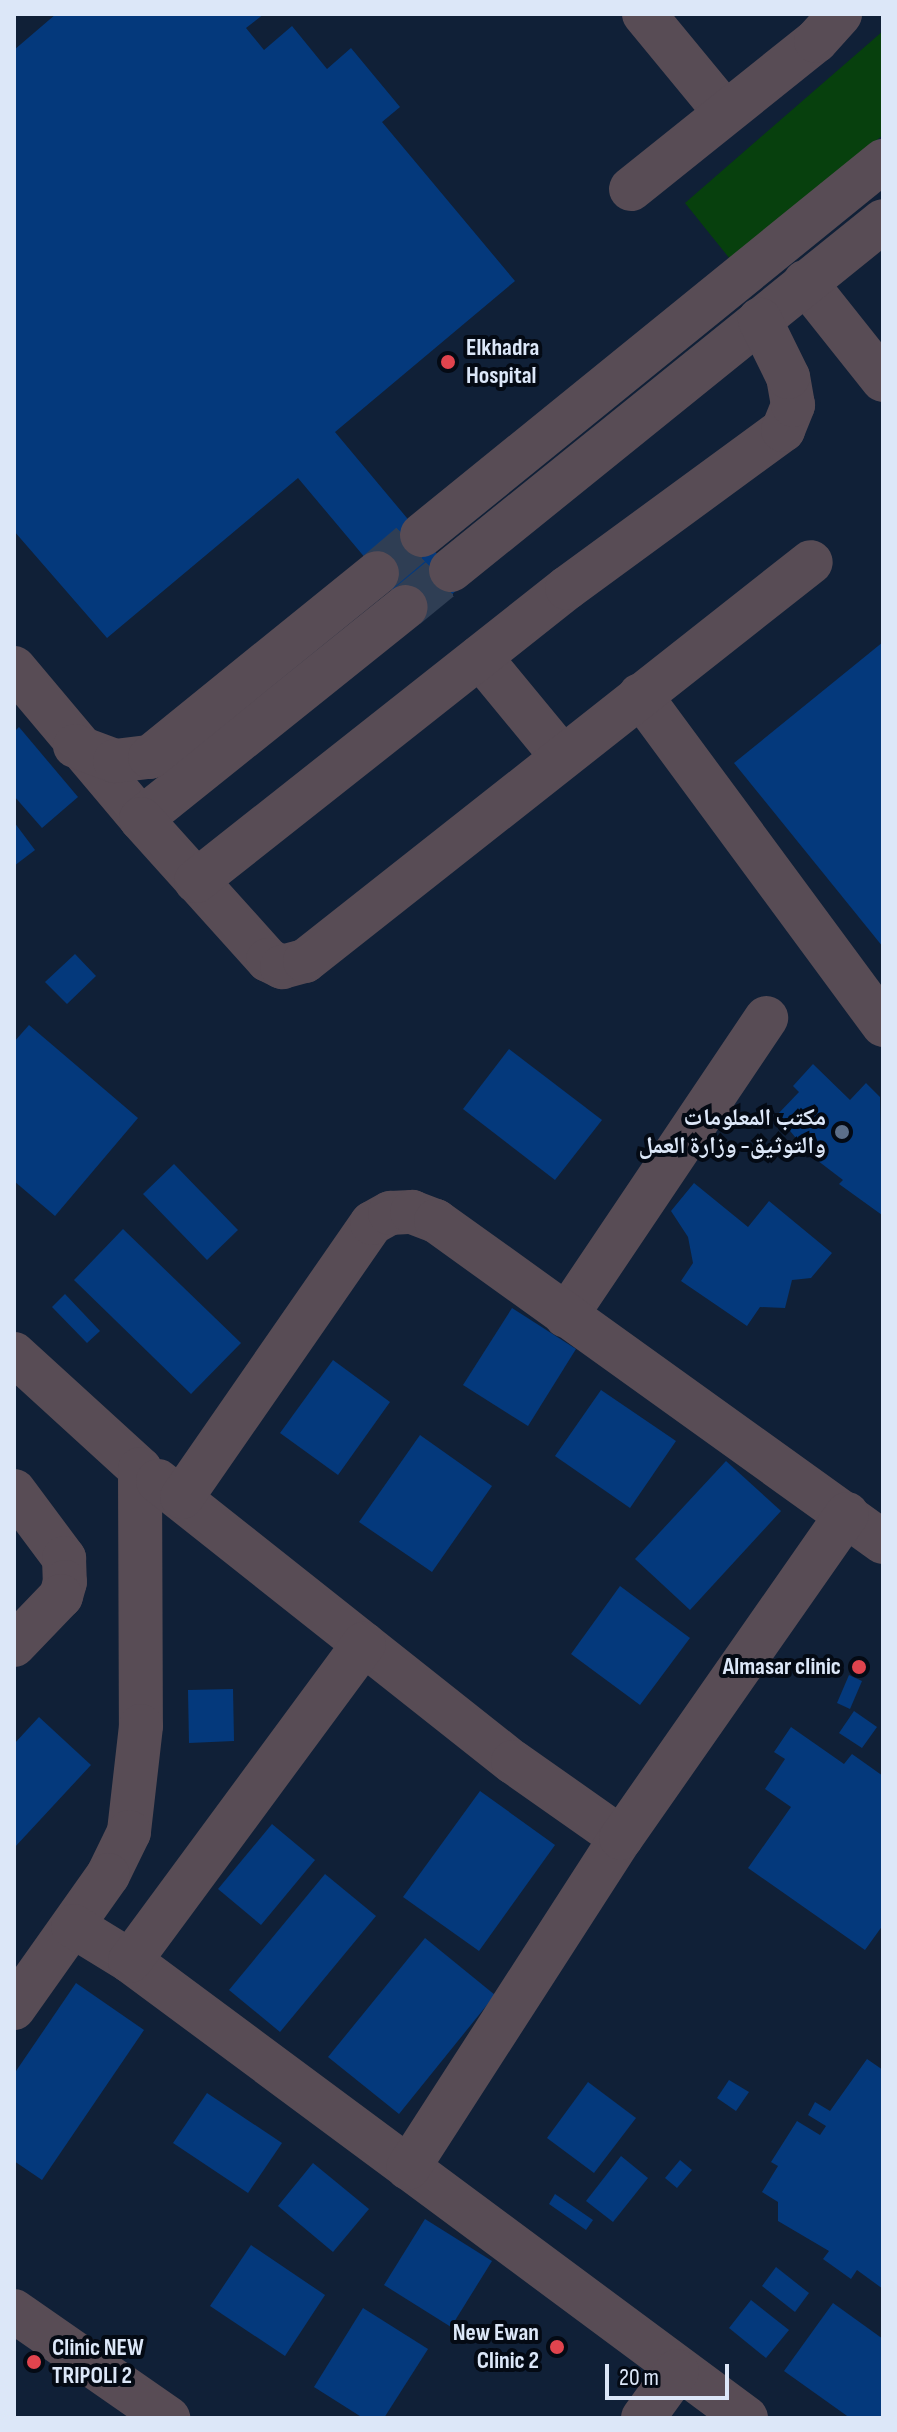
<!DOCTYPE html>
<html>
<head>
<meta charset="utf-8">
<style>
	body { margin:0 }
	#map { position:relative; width:897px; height:2432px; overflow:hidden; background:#102037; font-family:"Sofia Sans Condensed","Noto Naskh Arabic",sans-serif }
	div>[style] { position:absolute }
	.green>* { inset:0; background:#07400d }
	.building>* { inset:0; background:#04397c }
	.minor-tunnel>* { height:44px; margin-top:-22px; transform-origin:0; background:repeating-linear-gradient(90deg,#2f3e54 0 44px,transparent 0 66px) }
	.minor>* { height:44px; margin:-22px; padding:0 22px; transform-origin:22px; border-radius:22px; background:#584c55 }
	.dots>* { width:22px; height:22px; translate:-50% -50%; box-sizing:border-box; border:4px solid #040a14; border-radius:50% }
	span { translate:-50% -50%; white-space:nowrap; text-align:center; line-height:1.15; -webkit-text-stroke:8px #040a14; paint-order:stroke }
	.poi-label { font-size:24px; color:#dce7f8; font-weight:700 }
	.left { translate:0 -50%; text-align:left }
	.right { translate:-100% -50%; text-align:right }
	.frame { position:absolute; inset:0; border:16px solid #dce7f8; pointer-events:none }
	.scale { position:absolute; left:605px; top:2364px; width:124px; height:36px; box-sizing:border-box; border:4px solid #dce7f8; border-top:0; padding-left:10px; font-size:24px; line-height:28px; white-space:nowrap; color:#dce7f8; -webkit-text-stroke:6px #040a14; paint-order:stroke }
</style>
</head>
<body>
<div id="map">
	<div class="green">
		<i style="clip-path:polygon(883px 31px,883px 135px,730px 259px,685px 203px)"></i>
	</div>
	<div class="building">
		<i style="clip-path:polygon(56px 14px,264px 14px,246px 28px,264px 50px,292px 26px,327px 69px,351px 48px,400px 107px,382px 122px,515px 281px,335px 432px,463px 585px,419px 622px,298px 478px,107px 638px,14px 531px,14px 50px)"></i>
		<i style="clip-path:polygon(883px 642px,883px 947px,734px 763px)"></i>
		<i style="clip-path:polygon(19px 727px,78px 797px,42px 828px,14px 796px,14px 732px)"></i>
		<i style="clip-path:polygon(14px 822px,35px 850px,14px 866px)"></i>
		<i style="clip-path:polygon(75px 954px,96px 976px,67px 1004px,45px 982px)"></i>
		<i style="clip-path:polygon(29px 1025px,138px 1118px,55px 1216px,14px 1181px,14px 1042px)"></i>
		<i style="clip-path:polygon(509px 1049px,602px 1120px,555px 1180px,463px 1109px)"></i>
		<i style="clip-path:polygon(813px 1064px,850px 1100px,866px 1083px,880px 1097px,882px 1215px,839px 1184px,843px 1180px,809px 1154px,777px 1115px,799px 1092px,793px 1086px)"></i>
		<i style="clip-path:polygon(174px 1164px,238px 1230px,207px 1260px,143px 1194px)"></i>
		<i style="clip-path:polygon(694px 1183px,748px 1227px,769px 1201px,832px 1253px,811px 1278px,792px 1280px,785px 1308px,760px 1307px,747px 1326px,681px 1281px,693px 1263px,688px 1237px,671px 1211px)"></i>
		<i style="clip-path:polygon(123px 1229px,241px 1343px,191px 1394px,74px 1280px)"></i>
		<i style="clip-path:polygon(65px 1294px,100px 1331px,87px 1343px,52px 1307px)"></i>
		<i style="clip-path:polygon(512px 1308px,576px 1349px,528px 1426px,463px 1385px)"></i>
		<i style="clip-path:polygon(333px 1360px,390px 1402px,338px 1475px,280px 1433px)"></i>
		<i style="clip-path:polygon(601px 1390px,676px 1441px,630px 1508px,555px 1456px)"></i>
		<i style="clip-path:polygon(420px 1435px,492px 1486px,432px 1572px,359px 1522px)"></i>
		<i style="clip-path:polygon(726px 1461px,781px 1511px,690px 1610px,635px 1559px)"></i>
		<i style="clip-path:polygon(620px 1586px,690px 1638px,640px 1705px,571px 1654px)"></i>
		<i style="clip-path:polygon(849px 1675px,862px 1681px,850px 1709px,837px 1703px)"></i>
		<i style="clip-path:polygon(233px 1689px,234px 1741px,189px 1743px,188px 1690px)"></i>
		<i style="clip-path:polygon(854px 1711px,877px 1727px,862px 1748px,839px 1733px)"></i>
		<i style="clip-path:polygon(39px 1717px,91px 1765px,14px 1848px,14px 1744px)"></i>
		<i style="clip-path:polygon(791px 1727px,844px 1764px,852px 1754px,883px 1776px,883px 1925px,865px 1950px,748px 1868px,791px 1807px,765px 1789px,785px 1759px,774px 1752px)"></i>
		<i style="clip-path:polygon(480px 1791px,555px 1845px,479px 1951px,403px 1897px)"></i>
		<i style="clip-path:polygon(272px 1824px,315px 1860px,261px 1925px,218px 1889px)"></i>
		<i style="clip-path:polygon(325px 1874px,376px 1916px,280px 2032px,229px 1990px)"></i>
		<i style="clip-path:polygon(425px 1938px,495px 1995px,399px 2114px,328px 2057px)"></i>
		<i style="clip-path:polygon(76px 1983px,144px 2030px,42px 2180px,14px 2161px,14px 2074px)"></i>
		<i style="clip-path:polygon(867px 2059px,883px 2070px,883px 2289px,857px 2270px,851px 2279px,823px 2259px,829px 2251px,778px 2221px,778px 2202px,762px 2192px,778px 2166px,771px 2162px,797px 2121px,820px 2135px,826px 2126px,808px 2115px,815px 2102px,830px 2111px)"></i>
		<i style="clip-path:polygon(729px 2080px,749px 2092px,736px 2111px,717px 2098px)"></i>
		<i style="clip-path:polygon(588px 2082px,636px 2118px,594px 2173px,547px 2138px)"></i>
		<i style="clip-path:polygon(207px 2093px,282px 2143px,248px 2193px,173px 2143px)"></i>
		<i style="clip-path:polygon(621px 2156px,648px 2178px,613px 2222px,586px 2201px)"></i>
		<i style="clip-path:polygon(680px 2160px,692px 2170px,677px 2188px,665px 2178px)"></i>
		<i style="clip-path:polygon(313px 2163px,369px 2209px,333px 2252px,278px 2206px)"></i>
		<i style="clip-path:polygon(555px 2194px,593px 2220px,586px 2230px,549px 2204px)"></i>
		<i style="clip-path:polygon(425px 2219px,492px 2261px,451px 2327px,384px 2285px)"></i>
		<i style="clip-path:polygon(251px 2245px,325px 2295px,285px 2356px,210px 2306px)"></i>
		<i style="clip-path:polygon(776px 2267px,809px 2293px,795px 2312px,762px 2286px)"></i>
		<i style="clip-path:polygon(751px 2300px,789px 2330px,766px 2358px,729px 2328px)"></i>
		<i style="clip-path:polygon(833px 2303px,883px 2339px,883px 2418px,850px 2418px,784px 2371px)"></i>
		<i style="clip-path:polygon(363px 2308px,428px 2349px,384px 2418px,363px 2418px,314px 2387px)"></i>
	</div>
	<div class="minor-tunnel">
		<i style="left:377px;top:573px;width:59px;rotate:-40.2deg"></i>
		<i style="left:406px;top:607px;width:58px;rotate:-39.4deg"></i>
	</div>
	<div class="minor">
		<i style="left:644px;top:14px;width:126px;rotate:50.5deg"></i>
		<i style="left:631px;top:189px;width:237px;rotate:-38.7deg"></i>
		<i style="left:816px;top:41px;width:36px;rotate:-48deg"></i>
		<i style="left:805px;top:282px;width:125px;rotate:51.5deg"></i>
		<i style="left:422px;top:535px;width:594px;rotate:-39.05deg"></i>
		<i style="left:451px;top:570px;width:555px;rotate:-38.93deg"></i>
		<i style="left:480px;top:657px;width:126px;rotate:50.5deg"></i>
		<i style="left:14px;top:668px;width:197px;rotate:49.9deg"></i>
		<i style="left:141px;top:819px;width:339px;rotate:-38.7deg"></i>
		<i style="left:640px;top:695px;width:410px;rotate:53.6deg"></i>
		<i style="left:75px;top:746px;width:43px;rotate:20.6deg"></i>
		<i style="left:115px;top:761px;width:35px;rotate:-7deg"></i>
		<i style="left:150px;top:757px;width:292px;rotate:-39deg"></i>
		<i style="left:141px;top:819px;width:190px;rotate:48deg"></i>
		<i style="left:268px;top:960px;width:16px;rotate:27deg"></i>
		<i style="left:282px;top:967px;width:24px;rotate:-15deg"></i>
		<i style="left:305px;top:961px;width:644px;rotate:-38.26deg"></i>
		<i style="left:196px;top:881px;width:473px;rotate:-38.3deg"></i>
		<i style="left:567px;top:588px;width:268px;rotate:-36.2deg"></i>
		<i style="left:783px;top:430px;width:27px;rotate:-68deg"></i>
		<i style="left:793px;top:405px;width:28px;rotate:-100deg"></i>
		<i style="left:788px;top:377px;width:64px;rotate:-116.2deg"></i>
		<i style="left:566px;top:1316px;width:359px;rotate:-56.1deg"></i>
		<i style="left:14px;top:1354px;width:171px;rotate:42.4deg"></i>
		<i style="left:140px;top:1469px;width:257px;rotate:89.8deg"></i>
		<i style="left:141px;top:1726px;width:107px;rotate:96.5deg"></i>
		<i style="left:129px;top:1832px;width:48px;rotate:116deg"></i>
		<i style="left:108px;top:1875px;width:163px;rotate:125.3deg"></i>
		<i style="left:158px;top:1481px;width:453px;rotate:38.4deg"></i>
		<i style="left:513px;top:1762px;width:132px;rotate:35.1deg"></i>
		<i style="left:14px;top:1491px;width:84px;rotate:53.3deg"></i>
		<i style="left:64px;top:1558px;width:24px;rotate:88deg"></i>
		<i style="left:65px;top:1582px;width:15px;rotate:106deg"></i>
		<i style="left:61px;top:1596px;width:68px;rotate:133.8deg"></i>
		<i style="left:182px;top:1497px;width:333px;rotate:-55.3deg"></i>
		<i style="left:372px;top:1223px;width:21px;rotate:-29deg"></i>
		<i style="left:390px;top:1213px;width:22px;rotate:-3deg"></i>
		<i style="left:412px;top:1212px;width:26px;rotate:21deg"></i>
		<i style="left:436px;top:1221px;width:550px;rotate:35.68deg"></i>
		<i style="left:73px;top:1926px;width:67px;rotate:31.6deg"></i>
		<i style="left:130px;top:1961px;width:767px;rotate:36.57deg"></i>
		<i style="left:130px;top:1961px;width:394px;rotate:-53.6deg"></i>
		<i style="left:408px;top:2168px;width:393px;rotate:-57.2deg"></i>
		<i style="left:621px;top:1838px;width:395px;rotate:-55.1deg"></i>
		<i style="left:14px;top:2311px;width:188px;rotate:34.8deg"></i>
		<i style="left:643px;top:2418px;width:58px;rotate:-54.1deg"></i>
	</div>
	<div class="dots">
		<i style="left:448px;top:362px;background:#e0444e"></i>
		<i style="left:842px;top:1132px;background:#5c6f8a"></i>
		<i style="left:859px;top:1667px;background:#e0444e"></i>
		<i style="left:557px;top:2347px;background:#e0444e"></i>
		<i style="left:34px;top:2362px;background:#e0444e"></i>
	</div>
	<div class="poi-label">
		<span class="left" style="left:466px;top:362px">Elkhadra<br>Hospital</span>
		<span class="right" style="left:826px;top:1132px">مكتب المعلومات<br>والتوثيق- وزارة العمل</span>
		<span class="right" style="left:841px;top:1667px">Almasar clinic</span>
		<span class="right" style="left:539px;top:2347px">New Ewan<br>Clinic 2</span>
		<span class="left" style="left:52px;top:2362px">Clinic NEW<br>TRIPOLI 2</span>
	</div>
	<div class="frame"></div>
	<div class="scale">20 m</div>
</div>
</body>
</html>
